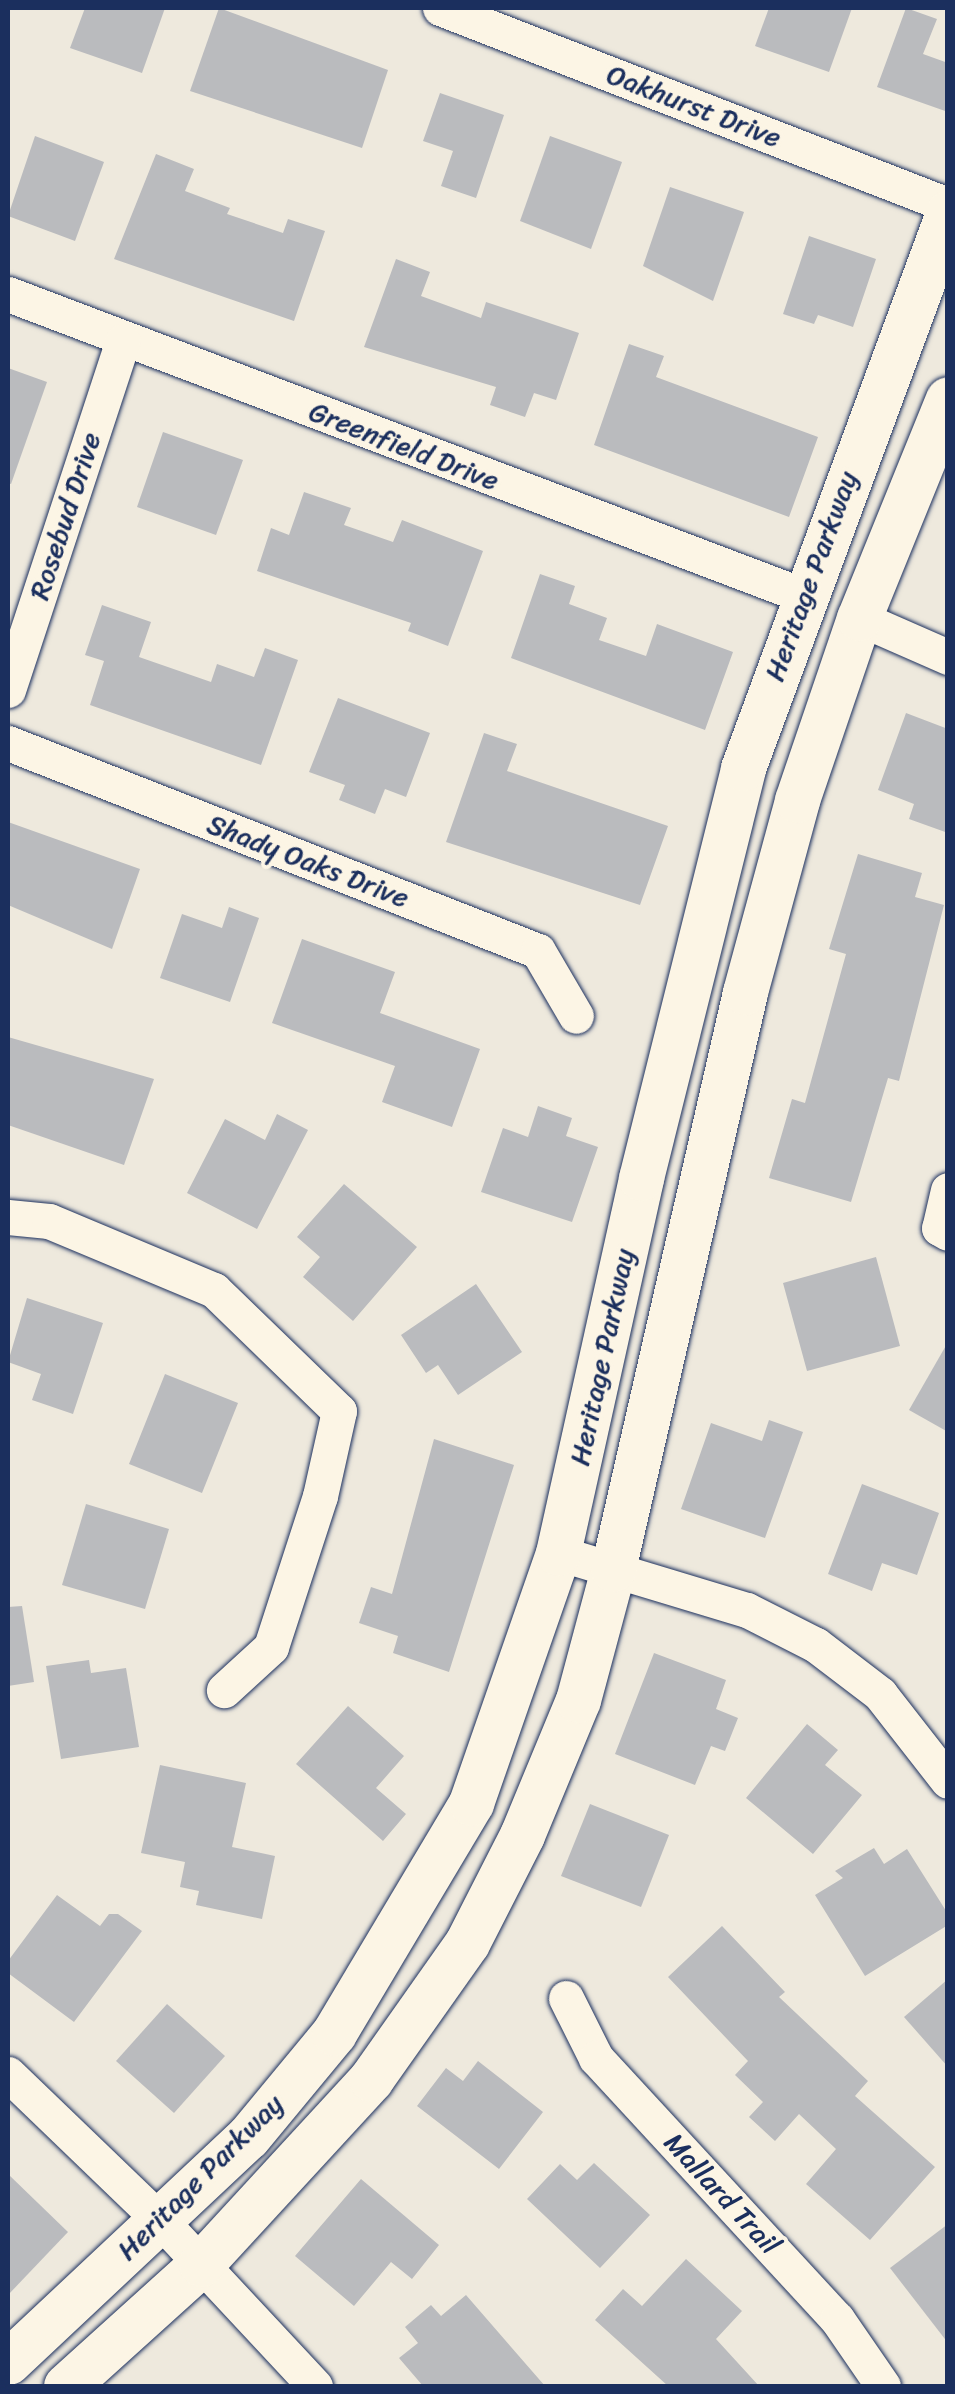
<!DOCTYPE html>
<html>
<head>
<meta charset="utf-8">
<style>
	body { margin:0 }
	#map { position:relative; width:955px; height:2394px; overflow:hidden; background:#eee9dd; font-family:Sriracha,sans-serif }
	div>[style] { position:absolute }
	.building>* { inset:0; background:#babbbe }
	.roads { filter:drop-shadow(0 0 2px #1b2f5e) drop-shadow(0 0 2px #1b2f5e) }
	.minor>* { height:35px; margin:-17.5px; padding:0 17.5px; transform-origin:17.5px; border-radius:17.5px; background:#fcf5e5 }
	.major>* { height:45px; margin:-22.5px; padding:0 22.5px; transform-origin:22.5px; border-radius:22.5px; background:#fcf5e5 }
	span { translate:-50% -50%; white-space:nowrap; text-align:center; line-height:1.15; -webkit-text-stroke:8px #fcf5e5; paint-order:stroke }
	.street-label { font-size:28px; color:#1b2f5e }
	.frame { position:absolute; inset:0; border:10px solid #1b2f5e; pointer-events:none }
</style>
</head>
<body>
<div id="map">
	<div class="building">
		<i style="clip-path:polygon(85px 8px,165px 8px,142px 73px,70px 48px)"></i>
		<i style="clip-path:polygon(219px 8px,388px 70px,362px 148px,190px 91px)"></i>
		<i style="clip-path:polygon(769px 8px,852px 8px,829px 72px,755px 46px)"></i>
		<i style="clip-path:polygon(906px 8px,937px 19px,923px 54px,948px 63px,948px 112px,877px 87px)"></i>
		<i style="clip-path:polygon(440px 93px,504px 115px,476px 198px,441px 186px,453px 151px,423px 141px)"></i>
		<i style="clip-path:polygon(35px 136px,104px 162px,75px 241px,8px 216px)"></i>
		<i style="clip-path:polygon(550px 136px,622px 162px,591px 249px,520px 221px)"></i>
		<i style="clip-path:polygon(156px 154px,194px 169px,185px 191px,230px 208px,227px 214px,283px 233px,288px 219px,325px 231px,294px 321px,114px 259px)"></i>
		<i style="clip-path:polygon(670px 187px,744px 212px,713px 301px,643px 266px)"></i>
		<i style="clip-path:polygon(809px 236px,876px 259px,853px 327px,818px 315px,814px 324px,783px 314px)"></i>
		<i style="clip-path:polygon(396px 259px,430px 272px,421px 296px,481px 318px,486px 302px,579px 333px,556px 400px,534px 393px,525px 417px,490px 405px,496px 387px,364px 347px)"></i>
		<i style="clip-path:polygon(629px 344px,664px 356px,656px 377px,818px 437px,789px 517px,594px 445px)"></i>
		<i style="clip-path:polygon(8px 368px,47px 382px,11px 484px,8px 483px)"></i>
		<i style="clip-path:polygon(163px 432px,243px 460px,216px 535px,137px 507px)"></i>
		<i style="clip-path:polygon(304px 492px,351px 508px,344px 525px,393px 542px,402px 520px,483px 551px,448px 646px,408px 631px,411px 623px,257px 571px,271px 528px,289px 535px)"></i>
		<i style="clip-path:polygon(540px 574px,575px 586px,569px 604px,607px 618px,599px 640px,646px 656px,657px 624px,733px 652px,705px 730px,511px 658px)"></i>
		<i style="clip-path:polygon(102px 605px,151px 622px,139px 657px,211px 682px,217px 664px,254px 677px,265px 648px,298px 660px,261px 765px,90px 705px,104px 661px,85px 655px)"></i>
		<i style="clip-path:polygon(338px 698px,430px 733px,406px 797px,385px 789px,375px 814px,339px 800px,345px 785px,309px 772px)"></i>
		<i style="clip-path:polygon(906px 713px,948px 729px,948px 833px,909px 819px,914px 804px,878px 790px)"></i>
		<i style="clip-path:polygon(484px 733px,517px 744px,507px 771px,668px 826px,640px 905px,446px 842px)"></i>
		<i style="clip-path:polygon(8px 822px,140px 869px,112px 949px,8px 905px)"></i>
		<i style="clip-path:polygon(858px 854px,922px 873px,915px 897px,944px 905px,899px 1081px,888px 1078px,851px 1202px,769px 1178px,792px 1099px,805px 1103px,846px 954px,829px 949px)"></i>
		<i style="clip-path:polygon(229px 907px,259px 918px,230px 1002px,160px 978px,182px 914px,222px 928px)"></i>
		<i style="clip-path:polygon(302px 939px,395px 972px,380px 1013px,480px 1049px,452px 1127px,382px 1102px,395px 1066px,272px 1023px)"></i>
		<i style="clip-path:polygon(8px 1037px,154px 1079px,124px 1165px,8px 1125px)"></i>
		<i style="clip-path:polygon(538px 1106px,572px 1118px,566px 1136px,598px 1147px,572px 1222px,481px 1192px,503px 1128px,528px 1137px)"></i>
		<i style="clip-path:polygon(277px 1114px,308px 1130px,257px 1229px,187px 1193px,225px 1119px,265px 1140px)"></i>
		<i style="clip-path:polygon(344px 1184px,417px 1247px,353px 1321px,303px 1277px,320px 1257px,297px 1237px)"></i>
		<i style="clip-path:polygon(876px 1257px,900px 1346px,807px 1371px,783px 1283px)"></i>
		<i style="clip-path:polygon(476px 1284px,522px 1352px,458px 1395px,438px 1365px,426px 1373px,401px 1335px)"></i>
		<i style="clip-path:polygon(27px 1298px,103px 1323px,73px 1414px,32px 1400px,41px 1374px,8px 1362px)"></i>
		<i style="clip-path:polygon(948px 1342px,948px 1432px,909px 1410px)"></i>
		<i style="clip-path:polygon(165px 1374px,238px 1403px,202px 1493px,129px 1464px)"></i>
		<i style="clip-path:polygon(769px 1420px,803px 1432px,765px 1538px,681px 1509px,711px 1423px,762px 1441px)"></i>
		<i style="clip-path:polygon(434px 1439px,514px 1465px,449px 1672px,393px 1653px,398px 1636px,359px 1623px,371px 1587px,392px 1594px)"></i>
		<i style="clip-path:polygon(862px 1484px,939px 1513px,917px 1575px,882px 1563px,872px 1591px,828px 1574px)"></i>
		<i style="clip-path:polygon(86px 1504px,169px 1529px,145px 1609px,62px 1585px)"></i>
		<i style="clip-path:polygon(22px 1606px,34px 1682px,8px 1686px,8px 1607px)"></i>
		<i style="clip-path:polygon(654px 1653px,726px 1680px,716px 1709px,738px 1718px,725px 1751px,711px 1746px,695px 1785px,615px 1754px)"></i>
		<i style="clip-path:polygon(89px 1660px,91px 1673px,126px 1668px,139px 1747px,61px 1759px,46px 1666px)"></i>
		<i style="clip-path:polygon(348px 1706px,404px 1756px,376px 1788px,406px 1814px,383px 1841px,296px 1764px)"></i>
		<i style="clip-path:polygon(807px 1724px,838px 1750px,825px 1765px,862px 1795px,813px 1854px,746px 1798px)"></i>
		<i style="clip-path:polygon(160px 1765px,246px 1783px,232px 1847px,275px 1856px,262px 1919px,196px 1905px,199px 1891px,180px 1887px,185px 1862px,141px 1853px)"></i>
		<i style="clip-path:polygon(590px 1804px,669px 1835px,641px 1907px,561px 1876px)"></i>
		<i style="clip-path:polygon(874px 1848px,884px 1864px,907px 1849px,948px 1914px,948px 1925px,865px 1976px,815px 1895px,843px 1878px,835px 1871px)"></i>
		<i style="clip-path:polygon(57px 1895px,100px 1926px,109px 1914px,118px 1914px,142px 1931px,74px 2022px,8px 1973px,8px 1961px)"></i>
		<i style="clip-path:polygon(722px 1926px,785px 1992px,779px 1997px,868px 2081px,855px 2096px,935px 2167px,870px 2240px,806px 2184px,836px 2149px,799px 2114px,775px 2141px,749px 2117px,763px 2102px,735px 2075px,748px 2061px,668px 1977px)"></i>
		<i style="clip-path:polygon(948px 1979px,948px 2067px,904px 2017px)"></i>
		<i style="clip-path:polygon(167px 2004px,225px 2056px,174px 2113px,116px 2061px)"></i>
		<i style="clip-path:polygon(478px 2061px,543px 2112px,499px 2169px,417px 2106px,446px 2068px,463px 2081px)"></i>
		<i style="clip-path:polygon(594px 2163px,650px 2215px,600px 2268px,527px 2199px,560px 2164px,577px 2180px)"></i>
		<i style="clip-path:polygon(8px 2174px,68px 2232px,8px 2295px)"></i>
		<i style="clip-path:polygon(361px 2179px,439px 2245px,412px 2279px,391px 2262px,354px 2306px,295px 2256px)"></i>
		<i style="clip-path:polygon(948px 2224px,948px 2343px,890px 2268px)"></i>
		<i style="clip-path:polygon(686px 2259px,742px 2311px,716px 2339px,759px 2386px,668px 2386px,595px 2320px,623px 2289px,642px 2306px)"></i>
		<i style="clip-path:polygon(466px 2295px,545px 2386px,423px 2386px,399px 2358px,418px 2343px,405px 2327px,431px 2305px,441px 2316px)"></i>
	</div>
	<div class="roads">
		<div class="minor">
			<i style="left:440px;top:8px;width:545px;rotate:21.2deg"></i>
			<i style="left:8px;top:294px;width:849px;rotate:20.76deg"></i>
			<i style="left:859px;top:618px;width:97px;rotate:23.7deg"></i>
			<i style="left:8px;top:690px;width:367px;rotate:-71.8deg"></i>
			<i style="left:8px;top:743px;width:569px;rotate:21.43deg"></i>
			<i style="left:538px;top:951px;width:75px;rotate:59.7deg"></i>
			<i style="left:948px;top:1190px;width:39px;rotate:103deg"></i>
			<i style="left:939px;top:1228px;width:10px;rotate:29deg"></i>
			<i style="left:8px;top:1217px;width:41px;rotate:5.6deg"></i>
			<i style="left:49px;top:1221px;width:179px;rotate:22.7deg"></i>
			<i style="left:214px;top:1290px;width:174px;rotate:44.1deg"></i>
			<i style="left:339px;top:1411px;width:87px;rotate:102.6deg"></i>
			<i style="left:320px;top:1496px;width:159px;rotate:108deg"></i>
			<i style="left:271px;top:1647px;width:64px;rotate:137.5deg"></i>
			<i style="left:558px;top:1553px;width:197px;rotate:16.8deg"></i>
			<i style="left:747px;top:1610px;width:77px;rotate:26.9deg"></i>
			<i style="left:816px;top:1645px;width:81px;rotate:37.4deg"></i>
			<i style="left:880px;top:1694px;width:110px;rotate:52deg"></i>
			<i style="left:566px;top:1998px;width:67px;rotate:63.4deg"></i>
			<i style="left:596px;top:2058px;width:355px;rotate:47.3deg"></i>
			<i style="left:837px;top:2319px;width:81px;rotate:55.5deg"></i>
			<i style="left:8px;top:2074px;width:212px;rotate:43.9deg"></i>
			<i style="left:161px;top:2221px;width:226px;rotate:47deg"></i>
		</div>
		<div class="major">
			<i style="left:8px;top:2362px;width:329px;rotate:-43.2deg"></i>
			<i style="left:248px;top:2137px;width:135px;rotate:-50.4deg"></i>
			<i style="left:334px;top:2033px;width:268px;rotate:-59.2deg"></i>
			<i style="left:471px;top:1803px;width:265px;rotate:-70.8deg"></i>
			<i style="left:558px;top:1553px;width:384px;rotate:-77.5deg"></i>
			<i style="left:641px;top:1178px;width:422px;rotate:-76deg"></i>
			<i style="left:743px;top:768px;width:592px;rotate:-69.73deg"></i>
			<i style="left:66px;top:2386px;width:182px;rotate:-42.1deg"></i>
			<i style="left:201px;top:2264px;width:251px;rotate:-47.4deg"></i>
			<i style="left:371px;top:2079px;width:166px;rotate:-54.8deg"></i>
			<i style="left:467px;top:1943px;width:121px;rotate:-63deg"></i>
			<i style="left:522px;top:1835px;width:146px;rotate:-67.5deg"></i>
			<i style="left:578px;top:1700px;width:136px;rotate:-75deg"></i>
			<i style="left:613px;top:1569px;width:592px;rotate:-77.11deg"></i>
			<i style="left:745px;top:992px;width:199px;rotate:-74.8deg"></i>
			<i style="left:797px;top:800px;width:192px;rotate:-71.2deg"></i>
			<i style="left:859px;top:618px;width:236px;rotate:-67.9deg"></i>
		</div>
	</div>
	<div class="street-label">
		<span style="left:694px;top:106px;rotate:21deg">Oakhurst Drive</span>
		<span style="left:404px;top:446px;rotate:21deg">Greenfield Drive</span>
		<span style="left:65px;top:516px;rotate:-72deg">Rosebud Drive</span>
		<span style="left:811px;top:576px;rotate:-70deg">Heritage Parkway</span>
		<span style="left:308px;top:861px;rotate:21deg">Shady Oaks Drive</span>
		<span style="left:602px;top:1357px;rotate:-78deg">Heritage Parkway</span>
		<span style="left:200px;top:2177px;rotate:-45deg">Heritage Parkway</span>
		<span style="left:722px;top:2194px;rotate:47deg">Mallard Trail</span>
	</div>
	<div class="frame"></div>
</div>
</body>
</html>
